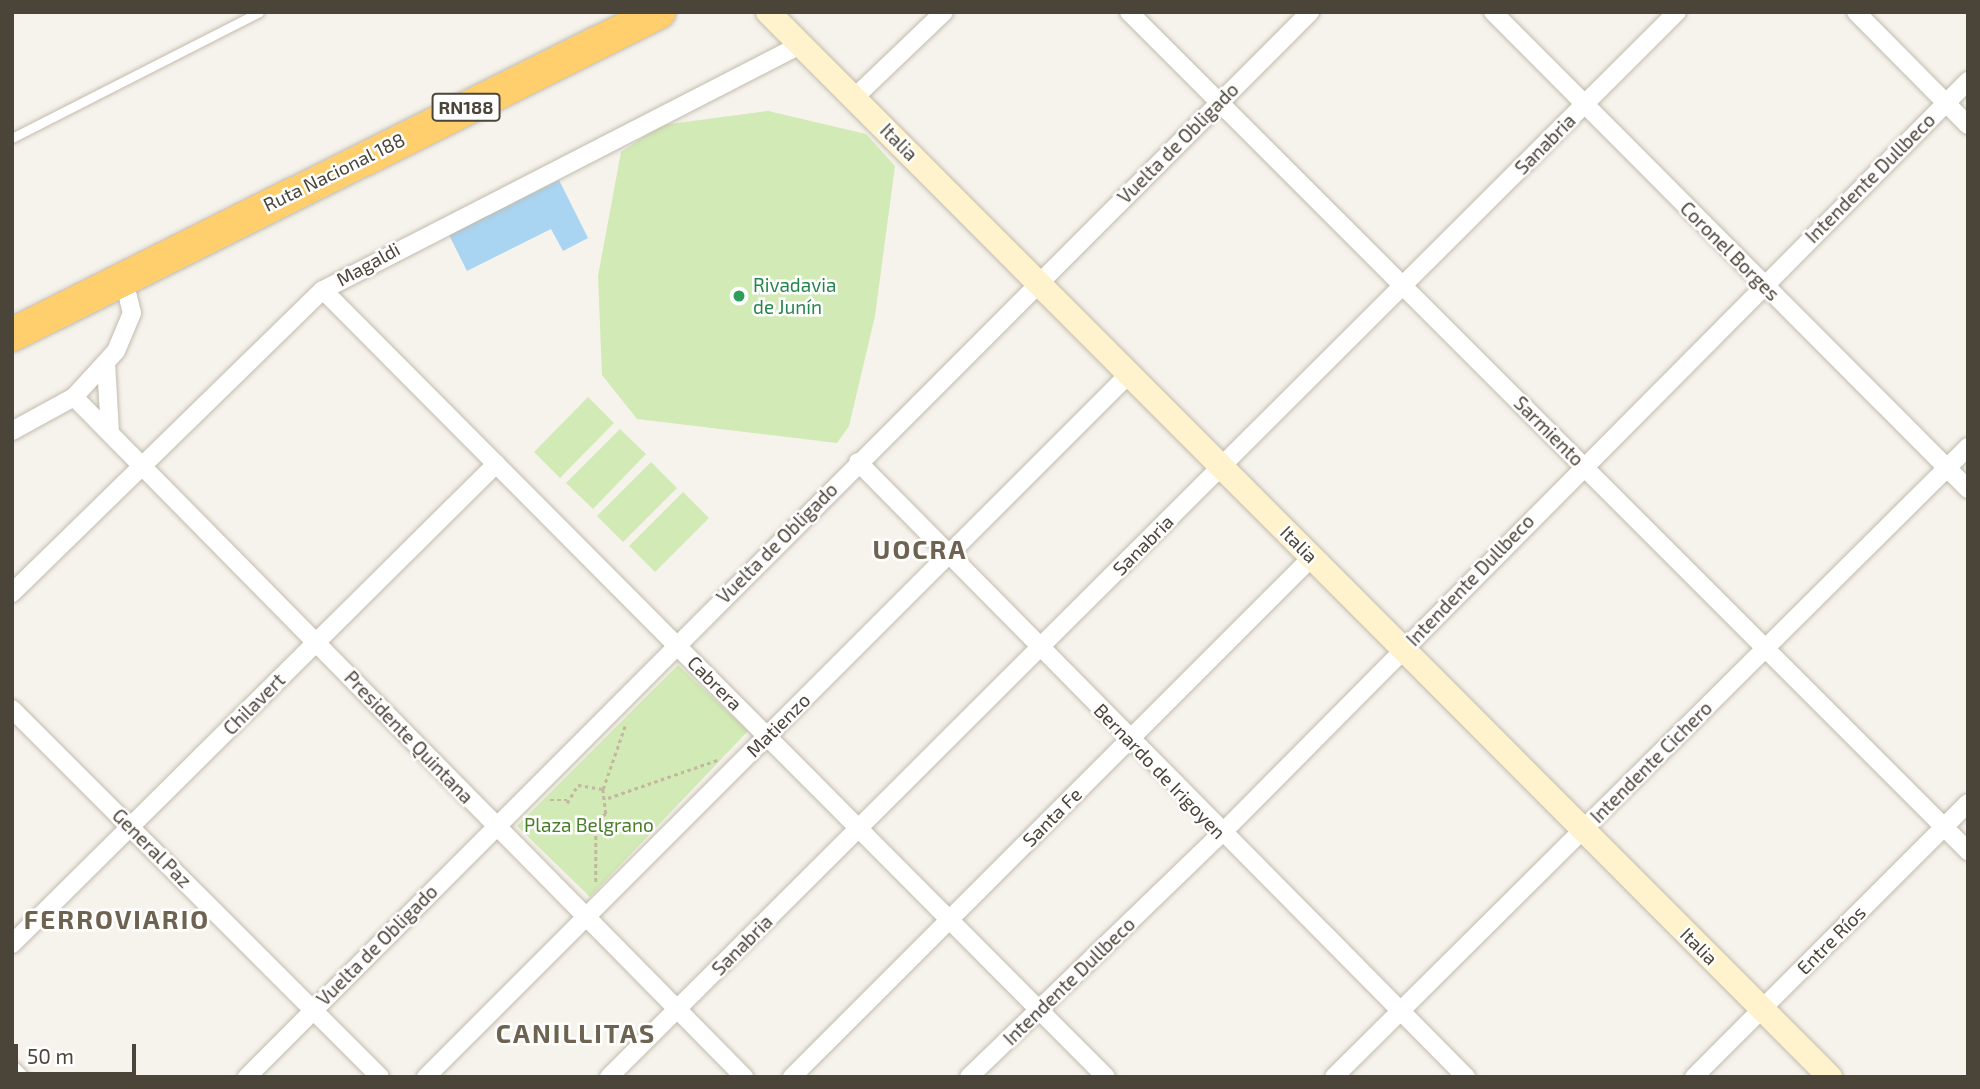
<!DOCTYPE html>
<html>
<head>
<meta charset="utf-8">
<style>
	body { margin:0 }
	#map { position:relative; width:1980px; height:1089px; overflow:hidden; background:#f6f3ec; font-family:"Exo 2",sans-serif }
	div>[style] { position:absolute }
	.green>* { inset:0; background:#d2eab5 }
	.water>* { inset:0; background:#a9d4f2 }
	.path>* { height:2.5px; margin-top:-1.25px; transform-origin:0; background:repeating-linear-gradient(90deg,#c4b79f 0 3.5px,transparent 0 7px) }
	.roads { filter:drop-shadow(0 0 2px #c2bbae) drop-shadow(0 0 2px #c2bbae) }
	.lane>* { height:9px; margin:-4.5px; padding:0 4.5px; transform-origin:4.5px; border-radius:4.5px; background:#fff }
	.street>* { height:18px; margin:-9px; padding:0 9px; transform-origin:9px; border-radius:9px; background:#fff }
	.secondary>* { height:24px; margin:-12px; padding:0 12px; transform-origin:12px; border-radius:12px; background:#fff3cd }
	.highway>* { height:33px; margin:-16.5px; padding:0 16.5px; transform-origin:16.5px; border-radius:16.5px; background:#ffcf6e }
	.dots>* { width:19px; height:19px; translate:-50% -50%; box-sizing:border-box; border:4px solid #fff; border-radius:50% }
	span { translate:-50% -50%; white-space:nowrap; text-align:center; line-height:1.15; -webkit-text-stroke:5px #fff; paint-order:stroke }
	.shield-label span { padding:2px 5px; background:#fff; border:2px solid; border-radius:5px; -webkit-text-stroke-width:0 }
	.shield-label { font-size:18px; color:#4b4439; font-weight:700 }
	.street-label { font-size:19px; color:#4b4439 }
	.leisure-label { font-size:19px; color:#27864d }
	.left { translate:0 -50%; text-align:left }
	.park-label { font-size:19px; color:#4a7f2a }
	.district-label { font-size:26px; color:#6e6250; font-weight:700; letter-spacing:2px }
	.frame { position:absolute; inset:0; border:14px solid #4b4439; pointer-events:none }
	.scale { position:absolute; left:14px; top:1044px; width:122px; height:32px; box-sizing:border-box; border:4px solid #4b4439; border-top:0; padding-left:9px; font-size:21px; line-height:24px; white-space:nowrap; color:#4b4439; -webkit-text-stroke:5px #fff; paint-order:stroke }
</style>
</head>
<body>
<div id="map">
	<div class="green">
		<i style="clip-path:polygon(768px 111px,866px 134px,895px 166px,875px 316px,849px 426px,837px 443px,637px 419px,602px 375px,598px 276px,621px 152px,662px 125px)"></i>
		<i style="clip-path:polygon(588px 397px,614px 423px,560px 478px,534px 452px)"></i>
		<i style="clip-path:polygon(620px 429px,646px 454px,593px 509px,566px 483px)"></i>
		<i style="clip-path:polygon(651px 462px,677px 488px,623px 542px,597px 516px)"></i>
		<i style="clip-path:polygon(683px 492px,709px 518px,655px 572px,629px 546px)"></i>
		<i style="clip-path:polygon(678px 665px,748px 731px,590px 897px,517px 826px)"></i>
	</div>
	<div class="water">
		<i style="clip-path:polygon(559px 180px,588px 238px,563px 251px,551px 229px,467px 271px,449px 235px)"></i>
	</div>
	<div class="path">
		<i style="left:603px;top:789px;width:70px;rotate:-70.8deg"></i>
		<i style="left:608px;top:798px;width:119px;rotate:-19.2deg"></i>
		<i style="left:550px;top:800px;width:18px"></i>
		<i style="left:567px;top:803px;width:21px;rotate:-59deg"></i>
		<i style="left:578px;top:785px;width:25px;rotate:9deg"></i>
		<i style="left:603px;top:789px;width:25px;rotate:83deg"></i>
		<i style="left:606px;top:814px;width:19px;rotate:148deg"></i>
		<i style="left:596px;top:822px;width:60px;rotate:90deg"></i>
	</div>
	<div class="roads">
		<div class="lane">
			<i style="left:12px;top:138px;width:277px;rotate:-27deg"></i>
		</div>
		<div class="street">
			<i style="left:1129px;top:12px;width:1187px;rotate:45deg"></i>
			<i style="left:1493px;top:12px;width:673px;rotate:45.12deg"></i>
			<i style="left:1856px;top:12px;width:159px;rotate:45.3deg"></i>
			<i style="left:855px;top:97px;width:123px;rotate:-43.7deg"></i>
			<i style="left:323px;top:290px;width:1110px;rotate:45.15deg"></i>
			<i style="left:106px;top:363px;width:69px;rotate:86.7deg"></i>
			<i style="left:74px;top:397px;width:955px;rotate:45.42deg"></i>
			<i style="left:12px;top:431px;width:71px;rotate:-28.7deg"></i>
			<i style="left:74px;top:397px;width:62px;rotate:-47.6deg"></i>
			<i style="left:116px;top:351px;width:41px;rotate:-67.2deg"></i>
			<i style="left:132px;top:313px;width:34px;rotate:-104deg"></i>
			<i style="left:858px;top:462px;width:865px;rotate:45.33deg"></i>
			<i style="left:12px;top:593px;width:434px;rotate:-44.3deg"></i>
			<i style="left:323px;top:290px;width:538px;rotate:-27.18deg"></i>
			<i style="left:12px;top:709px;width:520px;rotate:45deg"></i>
			<i style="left:12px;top:944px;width:682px;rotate:-44.76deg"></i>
			<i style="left:12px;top:1070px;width:10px;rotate:45deg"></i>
			<i style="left:247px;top:1077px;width:1505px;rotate:-45.05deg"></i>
			<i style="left:426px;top:1077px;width:994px;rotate:-45deg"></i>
			<i style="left:609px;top:1077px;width:1508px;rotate:-44.92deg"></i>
			<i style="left:792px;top:1077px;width:735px;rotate:-45deg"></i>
			<i style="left:969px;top:1077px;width:350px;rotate:-44deg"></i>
			<i style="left:1221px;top:834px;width:1061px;rotate:-45.23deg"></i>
			<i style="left:1334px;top:1077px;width:894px;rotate:-44.82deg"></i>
			<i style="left:1694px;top:1077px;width:387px;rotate:-45deg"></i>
		</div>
		<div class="secondary">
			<i style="left:768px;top:12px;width:1504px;rotate:45.08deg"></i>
		</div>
		<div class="highway">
			<i style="left:12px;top:334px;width:722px;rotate:-26.49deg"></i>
		</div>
	</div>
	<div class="dots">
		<i style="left:739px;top:296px;background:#2e9e5b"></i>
	</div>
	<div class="shield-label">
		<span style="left:466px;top:107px">RN188</span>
	</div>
	<div class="street-label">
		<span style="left:899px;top:142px;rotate:45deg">Italia</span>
		<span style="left:1178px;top:143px;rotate:-45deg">Vuelta de Obligado</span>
		<span style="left:1545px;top:144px;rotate:-45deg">Sanabria</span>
		<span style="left:334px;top:172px;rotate:-26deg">Ruta Nacional 188</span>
		<span style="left:1870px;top:178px;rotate:-45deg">Intendente Dullbeco</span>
		<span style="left:1730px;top:251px;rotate:45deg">Coronel Borges</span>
		<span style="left:368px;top:264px;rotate:-29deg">Magaldi</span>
		<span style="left:1549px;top:431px;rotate:45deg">Sarmiento</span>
		<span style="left:777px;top:543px;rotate:-45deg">Vuelta de Obligado</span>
		<span style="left:1299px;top:544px;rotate:45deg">Italia</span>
		<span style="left:1143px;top:545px;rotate:-45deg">Sanabria</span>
		<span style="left:1470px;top:580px;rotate:-46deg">Intendente Dullbeco</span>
		<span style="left:715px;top:683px;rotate:45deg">Cabrera</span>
		<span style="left:254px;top:704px;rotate:-45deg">Chilavert</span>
		<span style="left:778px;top:725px;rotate:-45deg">Matienzo</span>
		<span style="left:409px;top:737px;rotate:46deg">Presidente Quintana</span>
		<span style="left:1651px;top:762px;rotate:-45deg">Intendente Cichero</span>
		<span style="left:1160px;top:771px;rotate:46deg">Bernardo de Irigoyen</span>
		<span style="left:1052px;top:817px;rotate:-45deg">Santa Fe</span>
		<span style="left:152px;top:848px;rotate:45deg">General Paz</span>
		<span style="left:1831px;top:940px;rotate:-45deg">Entre Ríos</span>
		<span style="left:377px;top:945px;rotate:-45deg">Vuelta de Obligado</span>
		<span style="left:742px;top:945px;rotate:-45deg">Sanabria</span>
		<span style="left:1699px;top:946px;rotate:45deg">Italia</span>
		<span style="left:1069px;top:981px;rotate:-44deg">Intendente Dullbeco</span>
	</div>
	<div class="leisure-label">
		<span class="left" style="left:753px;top:296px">Rivadavia<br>de Junín</span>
	</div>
	<div class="park-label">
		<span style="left:589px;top:825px">Plaza Belgrano</span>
	</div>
	<div class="district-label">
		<span style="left:920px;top:549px">UOCRA</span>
		<span style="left:117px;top:919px">FERROVIARIO</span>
		<span style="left:576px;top:1033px">CANILLITAS</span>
	</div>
	<div class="frame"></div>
	<div class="scale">50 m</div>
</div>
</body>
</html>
